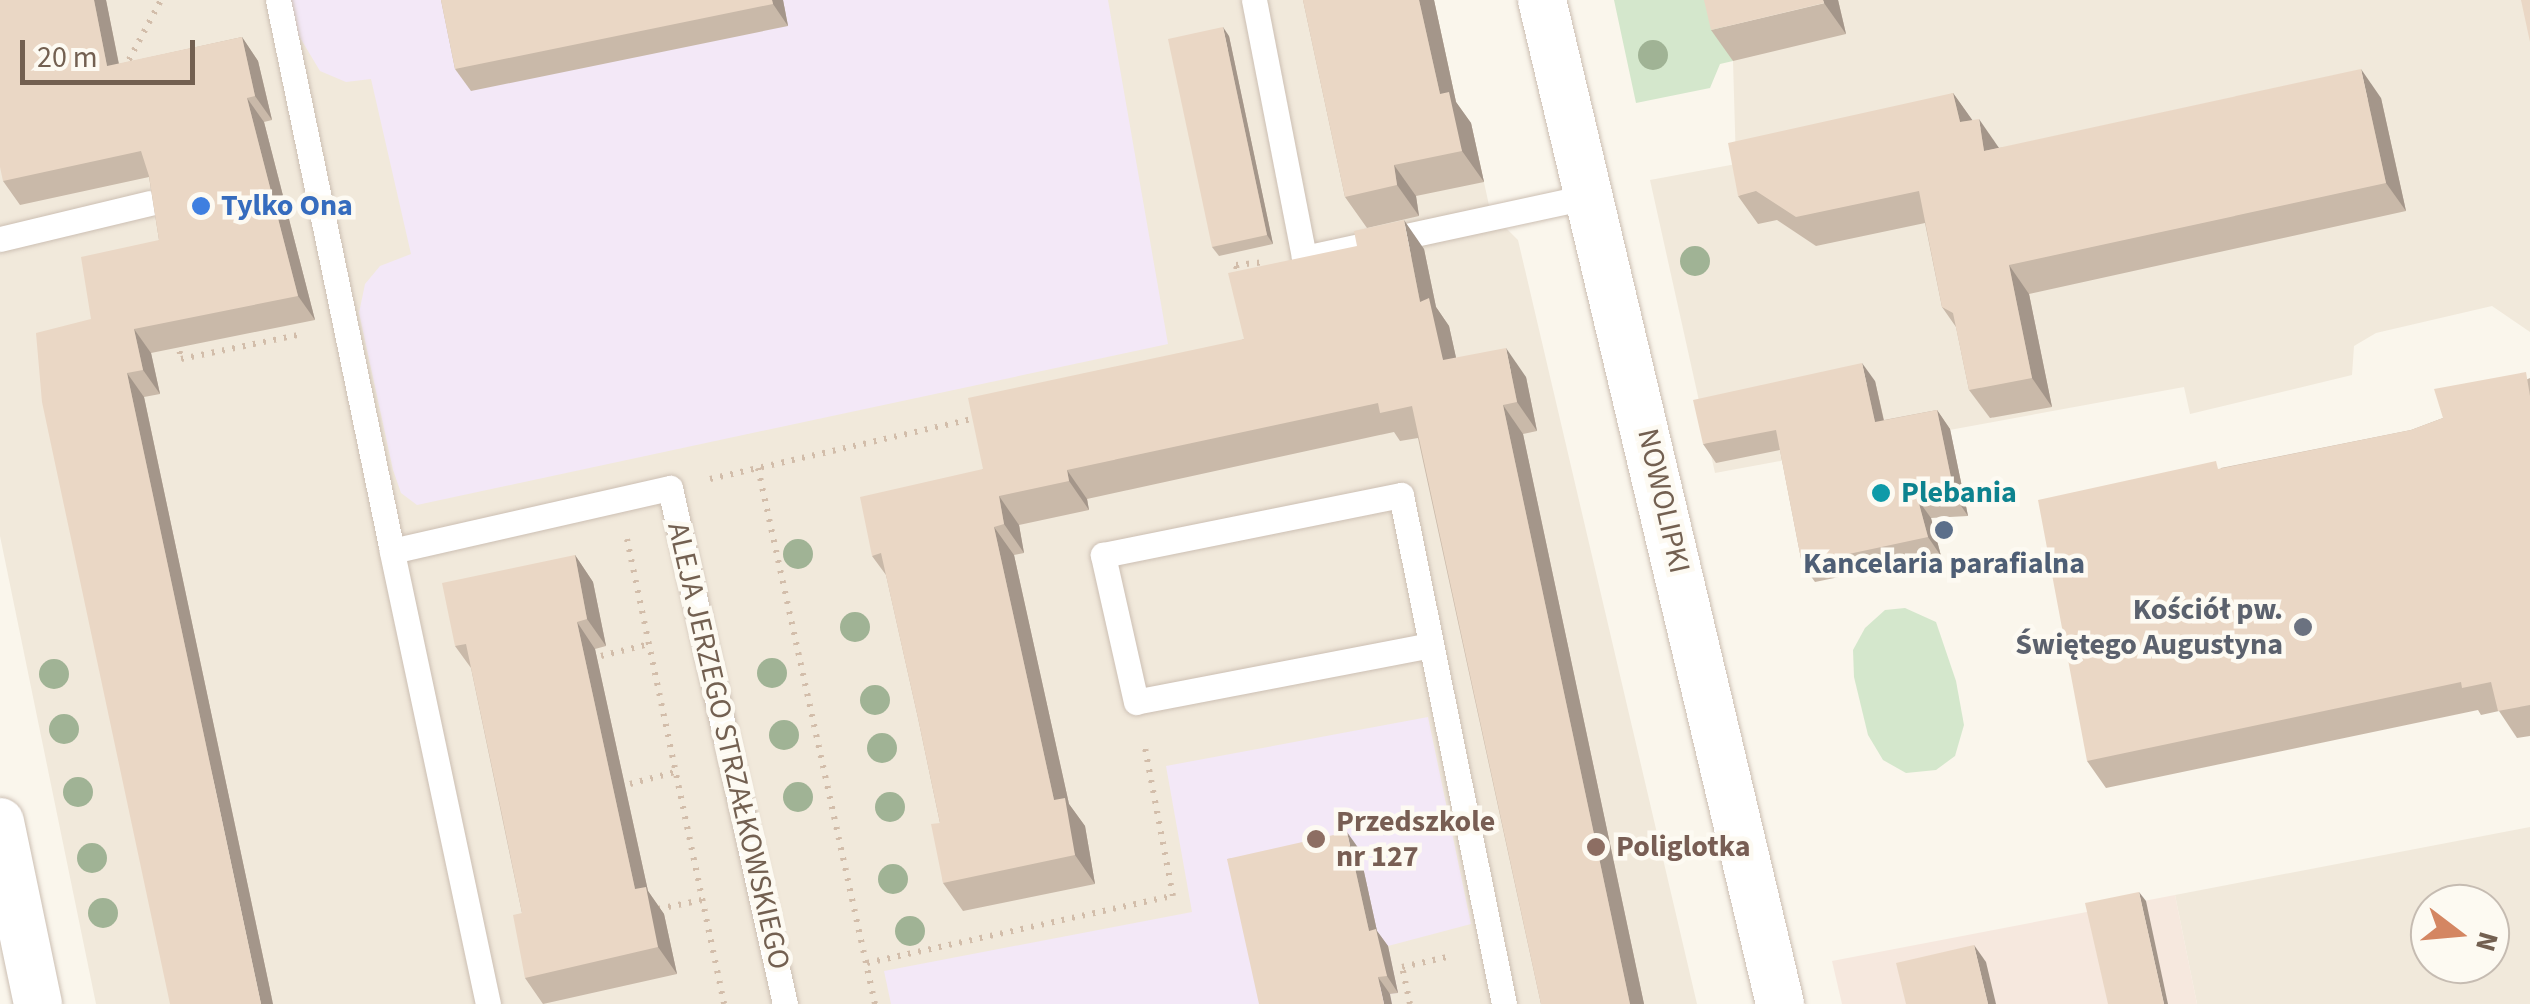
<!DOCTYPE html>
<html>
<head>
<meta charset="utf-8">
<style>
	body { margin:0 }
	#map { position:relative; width:2530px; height:1004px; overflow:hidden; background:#faf6ec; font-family:"Source Sans 3",sans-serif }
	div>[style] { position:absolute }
	.residential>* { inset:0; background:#f1e9db }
	.commercial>* { inset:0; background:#f6e8de }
	.education>* { inset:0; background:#f3e8f7 }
	.green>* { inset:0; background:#d4e7cc }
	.path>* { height:6px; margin-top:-3px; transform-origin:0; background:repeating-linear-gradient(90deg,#d2bdaa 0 2.5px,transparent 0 10.5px) }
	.roads { filter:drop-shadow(0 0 2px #ccbfb3) drop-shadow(0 0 2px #ccbfb3) }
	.lane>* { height:25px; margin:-12.5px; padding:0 12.5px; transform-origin:12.5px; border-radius:12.5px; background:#fff }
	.street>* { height:48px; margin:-24px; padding:0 24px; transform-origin:24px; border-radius:24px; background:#fff }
	.trees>* { width:30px; height:30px; margin:-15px; border-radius:50%; background:#a0b395 }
	.wall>* { inset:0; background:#c9b9a9 }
	.shaded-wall>* { inset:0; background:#a4968a }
	.building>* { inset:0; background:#ead7c5 }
	.dots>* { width:28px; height:28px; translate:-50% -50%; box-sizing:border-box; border:5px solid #fdfaf2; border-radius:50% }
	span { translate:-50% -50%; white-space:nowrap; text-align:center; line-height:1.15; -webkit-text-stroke:9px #fdfaf2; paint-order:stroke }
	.shop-label { font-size:30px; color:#366cbe; font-weight:700 }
	.left { translate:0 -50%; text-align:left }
	.culture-label { font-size:30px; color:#0d838f; font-weight:700 }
	.street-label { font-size:30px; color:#736051 }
	.service-label { font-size:30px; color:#4e5e75; font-weight:700 }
	.worship-label { font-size:30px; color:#5b616d; font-weight:700 }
	.right { translate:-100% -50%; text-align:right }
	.education-label { font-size:30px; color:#785e54; font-weight:700 }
	.north { position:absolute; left:2410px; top:884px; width:100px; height:100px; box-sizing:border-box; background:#fdfaf2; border:2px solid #c6bcb2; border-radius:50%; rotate:106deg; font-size:28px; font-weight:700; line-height:40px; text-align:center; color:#736051 }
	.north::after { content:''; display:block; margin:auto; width:35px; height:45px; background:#d48662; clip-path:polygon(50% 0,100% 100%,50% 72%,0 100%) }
	.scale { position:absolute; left:20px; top:40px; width:175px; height:45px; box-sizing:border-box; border:5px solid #736051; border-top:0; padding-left:12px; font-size:30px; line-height:35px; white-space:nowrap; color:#736051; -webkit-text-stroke:8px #fdfaf2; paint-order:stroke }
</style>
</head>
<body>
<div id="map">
	<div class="residential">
		<i style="clip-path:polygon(0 0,1434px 0,1461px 125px,1471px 123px,1494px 228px,1506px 228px,1518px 240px,1697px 1004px,96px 1004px,0 536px)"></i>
		<i style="clip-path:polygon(1719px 0,2530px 0,2530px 332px,2492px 306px,2376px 333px,2354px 346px,2352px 375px,2190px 414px,2184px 387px,1715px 473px,1650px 180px,1736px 164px,1733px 61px)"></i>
		<i style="clip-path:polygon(evenodd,2530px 827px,2530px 1004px,2197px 1004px,2175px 895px,2530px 827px,2430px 904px,2490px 904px,2490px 964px,2430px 964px,2430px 904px)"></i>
	</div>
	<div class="commercial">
		<i style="clip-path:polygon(2175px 895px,2197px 1004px,1842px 1004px,1832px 961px)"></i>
	</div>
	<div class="education">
		<i style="clip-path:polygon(290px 0,1108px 0,1168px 344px,417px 505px,401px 493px,393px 470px,359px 313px,365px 284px,380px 266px,411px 254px,371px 79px,346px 82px,320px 71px,296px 31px)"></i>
		<i style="clip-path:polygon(1428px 717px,1471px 924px,1388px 946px,1398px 993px,1390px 994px,1392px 1004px,891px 1004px,884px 971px,1192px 912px,1166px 766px)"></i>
	</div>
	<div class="green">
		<i style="clip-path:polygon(1614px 0,1719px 0,1733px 61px,1720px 64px,1710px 88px,1636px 103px)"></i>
		<i style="clip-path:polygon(1905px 608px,1936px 622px,1956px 681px,1964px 725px,1955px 756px,1936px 770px,1906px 773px,1883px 760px,1868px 735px,1854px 677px,1853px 650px,1865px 628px,1885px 610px)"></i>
	</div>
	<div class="path">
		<i style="left:124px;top:69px;width:78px;rotate:-61.8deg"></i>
		<i style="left:1238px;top:279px;width:14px;rotate:-98deg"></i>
		<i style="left:1236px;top:265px;width:27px;rotate:-6deg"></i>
		<i style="left:178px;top:341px;width:18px;rotate:81deg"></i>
		<i style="left:181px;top:359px;width:125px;rotate:-11.6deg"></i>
		<i style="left:758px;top:468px;width:549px;rotate:77.69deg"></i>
		<i style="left:710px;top:479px;width:278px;rotate:-12.9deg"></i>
		<i style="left:627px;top:539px;width:475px;rotate:78.2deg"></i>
		<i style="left:601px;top:656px;width:49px;rotate:-14deg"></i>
		<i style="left:630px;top:784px;width:47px;rotate:-14.9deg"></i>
		<i style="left:658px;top:909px;width:45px;rotate:-11.6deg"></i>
		<i style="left:867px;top:963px;width:313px;rotate:-12.4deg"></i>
		<i style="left:1173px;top:896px;width:157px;rotate:-100.7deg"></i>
		<i style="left:1410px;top:1004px;width:38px;rotate:-102deg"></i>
		<i style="left:1402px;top:967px;width:51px;rotate:-12.4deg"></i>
	</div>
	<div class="roads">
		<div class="lane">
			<i style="left:278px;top:0;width:563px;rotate:78.31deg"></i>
			<i style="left:1254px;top:0;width:263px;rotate:79deg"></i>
			<i style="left:1304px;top:258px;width:293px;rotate:-12.2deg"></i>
			<i style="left:0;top:239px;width:154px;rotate:-13.5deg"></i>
			<i style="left:1431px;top:645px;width:300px;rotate:169.1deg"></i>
			<i style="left:1136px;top:702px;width:151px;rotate:-102.7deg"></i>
			<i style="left:1103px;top:555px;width:304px;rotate:-11.4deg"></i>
			<i style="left:1401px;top:495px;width:519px;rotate:78.56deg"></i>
			<i style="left:488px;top:1004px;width:463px;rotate:-102deg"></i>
			<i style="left:392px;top:551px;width:285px;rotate:-12.8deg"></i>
			<i style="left:670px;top:488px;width:529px;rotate:77.44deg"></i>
		</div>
		<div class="street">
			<i style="left:1542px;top:0;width:1032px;rotate:76.66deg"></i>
			<i style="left:0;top:822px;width:186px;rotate:78.2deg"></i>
		</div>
	</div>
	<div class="trees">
		<i style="left:1653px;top:55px"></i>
		<i style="left:1695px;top:261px"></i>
		<i style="left:798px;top:554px"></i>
		<i style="left:855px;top:627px"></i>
		<i style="left:772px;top:673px"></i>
		<i style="left:54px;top:674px"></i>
		<i style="left:875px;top:700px"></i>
		<i style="left:64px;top:729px"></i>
		<i style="left:784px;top:735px"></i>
		<i style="left:882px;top:748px"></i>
		<i style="left:78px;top:792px"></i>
		<i style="left:798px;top:797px"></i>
		<i style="left:890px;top:807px"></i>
		<i style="left:92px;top:858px"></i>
		<i style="left:893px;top:879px"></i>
		<i style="left:103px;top:913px"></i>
		<i style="left:910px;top:931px"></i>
	</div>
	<div class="wall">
		<i style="clip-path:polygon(0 0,106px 0,119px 64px,242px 37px,258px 61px,272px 120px,264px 122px,315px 320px,151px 353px,160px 394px,144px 397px,273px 1004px,91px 319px,159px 240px,149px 177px,20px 205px,3px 181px)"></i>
		<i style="clip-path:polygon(441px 0,783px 0,788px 26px,471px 91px,455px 69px)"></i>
		<i style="clip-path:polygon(1303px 0,1434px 0,1456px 102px,1471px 123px,1484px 182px,1416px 196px,1419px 216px,1367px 228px,1345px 197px)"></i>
		<i style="clip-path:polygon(1838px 0,1846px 34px,1733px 61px,1711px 30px)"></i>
		<i style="clip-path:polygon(1229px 36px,1273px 244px,1219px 256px,1212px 247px)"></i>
		<i style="clip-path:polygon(1953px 93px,1972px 120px,1999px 148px,2381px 98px,2406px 211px,2029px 294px,2052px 407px,1990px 418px,1969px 390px,1956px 327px,1942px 307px,1925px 223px,1816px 246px,1777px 220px,1758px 224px,1738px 196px)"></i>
		<i style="clip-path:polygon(1424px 249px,1436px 307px,1449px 326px,1456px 358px,1526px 377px,1537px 431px,1523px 434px,1644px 1004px,1541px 1004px,1418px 438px,1400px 441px,1394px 432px,1087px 499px,1089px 510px,1019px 525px,1024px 553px,1014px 555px,1069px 804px,1085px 826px,1095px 884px,963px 911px,943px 883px,940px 823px,918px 718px,886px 575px,872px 556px,983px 469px)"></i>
		<i style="clip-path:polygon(2530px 378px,2530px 736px,2517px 738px,2499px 711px,2481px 715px,2478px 710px,2106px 788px,2087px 761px,2221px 468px,2411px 430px,2443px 418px)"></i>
		<i style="clip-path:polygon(1875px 381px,1884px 420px,1937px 410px,1950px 429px,1968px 516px,1931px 518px,1941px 556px,1815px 582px,1802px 564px,1780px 450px,1716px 463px,1703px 444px)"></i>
		<i style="clip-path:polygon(575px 555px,593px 582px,606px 646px,595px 649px,648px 891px,664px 914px,677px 974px,543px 1004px,525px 978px,522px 913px,471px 668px,455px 646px)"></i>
		<i style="clip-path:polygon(1359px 849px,1377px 931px,1388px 946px,1398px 993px,1390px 994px,1227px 859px)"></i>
	</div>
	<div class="shaded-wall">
		<i style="clip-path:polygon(94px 0,106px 0,124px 90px,107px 66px)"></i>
		<i style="clip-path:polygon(772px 0,783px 0,788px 26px,773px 4px)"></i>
		<i style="clip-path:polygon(1419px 0,1434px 0,1456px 102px,1471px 123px,1484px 182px,1462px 151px,1440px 94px)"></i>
		<i style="clip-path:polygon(1823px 0,1838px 0,1846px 34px,1824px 3px)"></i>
		<i style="clip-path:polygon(1223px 27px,1229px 36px,1273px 244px,1267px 235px)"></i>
		<i style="clip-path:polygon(242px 37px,258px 61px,272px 120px,255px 96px)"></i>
		<i style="clip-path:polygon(2361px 69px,2381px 98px,2406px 211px,2386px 183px)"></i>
		<i style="clip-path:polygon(1953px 93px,1973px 121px,1960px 122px)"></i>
		<i style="clip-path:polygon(247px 98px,264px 122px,315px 320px,298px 296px)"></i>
		<i style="clip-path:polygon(1979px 119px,1999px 148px,1984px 151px)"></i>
		<i style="clip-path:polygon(1394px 165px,1416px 196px,1419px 216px,1397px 185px)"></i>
		<i style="clip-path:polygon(1404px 220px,1424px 249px,1436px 307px,1449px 326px,1463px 389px,1443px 360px,1420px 302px)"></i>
		<i style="clip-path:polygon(2009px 265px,2029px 294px,2052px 407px,2032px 378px)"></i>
		<i style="clip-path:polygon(134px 329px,151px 353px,160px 394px,143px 370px)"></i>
		<i style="clip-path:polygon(1506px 348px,1526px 377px,1537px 431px,1517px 402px)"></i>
		<i style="clip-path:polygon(1862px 363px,1875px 381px,1888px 440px,1875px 422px)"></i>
		<i style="clip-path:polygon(127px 373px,144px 397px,273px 1004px,261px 1004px)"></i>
		<i style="clip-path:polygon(1503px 405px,1523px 434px,1644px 1004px,1630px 1004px)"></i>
		<i style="clip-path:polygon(1937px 410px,1950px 429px,1968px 516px,1955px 497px)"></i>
		<i style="clip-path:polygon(1067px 470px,1087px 499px,1089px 510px,1069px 481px)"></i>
		<i style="clip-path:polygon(999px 496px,1019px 525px,1024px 553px,1004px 524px)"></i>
		<i style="clip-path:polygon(1918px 500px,1931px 518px,1941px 556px,1928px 537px)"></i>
		<i style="clip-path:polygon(994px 527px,1014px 555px,1069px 804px,1085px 826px,1095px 884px,1075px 855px,1054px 800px)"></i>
		<i style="clip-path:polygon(575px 555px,593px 582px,606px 646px,587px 619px)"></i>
		<i style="clip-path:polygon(577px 622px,595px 649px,648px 891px,664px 914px,677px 974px,658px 947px,635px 889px)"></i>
		<i style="clip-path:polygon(1347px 832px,1359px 849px,1377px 931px,1388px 946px,1398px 993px,1387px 976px,1369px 931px)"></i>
		<i style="clip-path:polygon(2139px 892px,2146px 901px,2168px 1004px,2164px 1004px)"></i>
		<i style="clip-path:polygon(1974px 945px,1986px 962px,1996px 1004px,1988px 1004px)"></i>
		<i style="clip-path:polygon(1378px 977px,1390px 994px,1392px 1004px,1384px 1004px)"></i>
	</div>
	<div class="building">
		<i style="clip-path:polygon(0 0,94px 0,107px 66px,242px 37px,255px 96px,247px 98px,298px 296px,134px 329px,143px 370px,127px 373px,261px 1004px,170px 1004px,42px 402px,36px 333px,91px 319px,81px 257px,159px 240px,149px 176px,141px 151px,3px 181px,0 167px)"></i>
		<i style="clip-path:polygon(441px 0,772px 0,773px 4px,455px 69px)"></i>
		<i style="clip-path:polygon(1303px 0,1419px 0,1440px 94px,1449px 92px,1462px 151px,1394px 165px,1397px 185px,1345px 197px)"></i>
		<i style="clip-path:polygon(1704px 0,1823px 0,1824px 3px,1711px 30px)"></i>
		<i style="clip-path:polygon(2521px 0,2530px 0,2530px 42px)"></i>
		<i style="clip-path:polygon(1223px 27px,1267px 235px,1212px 247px,1168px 39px)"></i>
		<i style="clip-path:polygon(2361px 69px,2386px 183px,2009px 265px,2032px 378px,1969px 390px,1953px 313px,1942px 307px,1919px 191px,1796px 217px,1756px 191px,1738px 196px,1728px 143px,1953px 93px,1960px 122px,1979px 119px,1984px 151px)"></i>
		<i style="clip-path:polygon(1404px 220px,1420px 302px,1429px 298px,1443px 360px,1506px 348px,1517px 402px,1503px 405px,1630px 1004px,1541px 1004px,1412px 406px,1380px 413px,1378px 403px,1067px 470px,1069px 481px,999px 496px,1004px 524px,994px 527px,1054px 800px,1065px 798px,1075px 855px,943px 883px,931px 824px,940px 823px,918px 718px,881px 553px,872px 556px,860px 497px,983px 469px,968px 398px,1244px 339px,1228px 273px,1357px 246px,1354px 231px)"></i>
		<i style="clip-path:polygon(1862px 363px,1875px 422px,1937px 410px,1955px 497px,1918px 500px,1928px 537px,1802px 564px,1776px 430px,1703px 444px,1693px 400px)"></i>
		<i style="clip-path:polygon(2526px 372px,2530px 396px,2530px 705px,2498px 711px,2491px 682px,2462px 688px,2461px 682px,2087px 761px,2038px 500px,2216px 461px,2218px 469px,2411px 430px,2443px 418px,2434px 389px)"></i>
		<i style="clip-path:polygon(575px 555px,587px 619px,577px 622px,635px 889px,646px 887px,658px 947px,525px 978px,513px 915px,522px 913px,502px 815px,466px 644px,455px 646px,442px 583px)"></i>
		<i style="clip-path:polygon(1347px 832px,1369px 931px,1376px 929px,1387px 976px,1378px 977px,1384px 1004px,1259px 1004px,1227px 859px)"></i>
		<i style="clip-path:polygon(2139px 892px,2164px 1004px,2108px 1004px,2085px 903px)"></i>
		<i style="clip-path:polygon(1974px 945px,1988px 1004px,1906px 1004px,1896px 963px)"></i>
	</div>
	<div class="dots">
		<i style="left:201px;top:206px;background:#3f7fe0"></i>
		<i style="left:1881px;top:493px;background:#0f9aa8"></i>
		<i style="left:1944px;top:530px;background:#5c6f8a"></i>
		<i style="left:2303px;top:627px;background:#6b7280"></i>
		<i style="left:1316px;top:839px;background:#8d6e63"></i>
		<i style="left:1596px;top:847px;background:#8d6e63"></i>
	</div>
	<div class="shop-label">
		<span class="left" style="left:221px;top:206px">Tylko Ona</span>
	</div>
	<div class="culture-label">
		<span class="left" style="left:1901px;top:493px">Plebania</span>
	</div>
	<div class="street-label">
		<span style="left:1663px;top:501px;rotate:77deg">NOWOLIPKI</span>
		<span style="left:728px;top:746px;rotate:77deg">ALEJA JERZEGO STRZAŁKOWSKIEGO</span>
	</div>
	<div class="service-label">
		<span style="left:1944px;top:564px">Kancelaria parafialna</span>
	</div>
	<div class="worship-label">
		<span class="right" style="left:2283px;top:627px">Kościół pw.<br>Świętego Augustyna</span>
	</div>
	<div class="education-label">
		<span class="left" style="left:1336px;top:839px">Przedszkole<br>nr 127</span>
		<span class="left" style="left:1616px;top:847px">Poliglotka</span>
	</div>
	<div class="north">N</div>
	<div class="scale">20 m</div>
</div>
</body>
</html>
